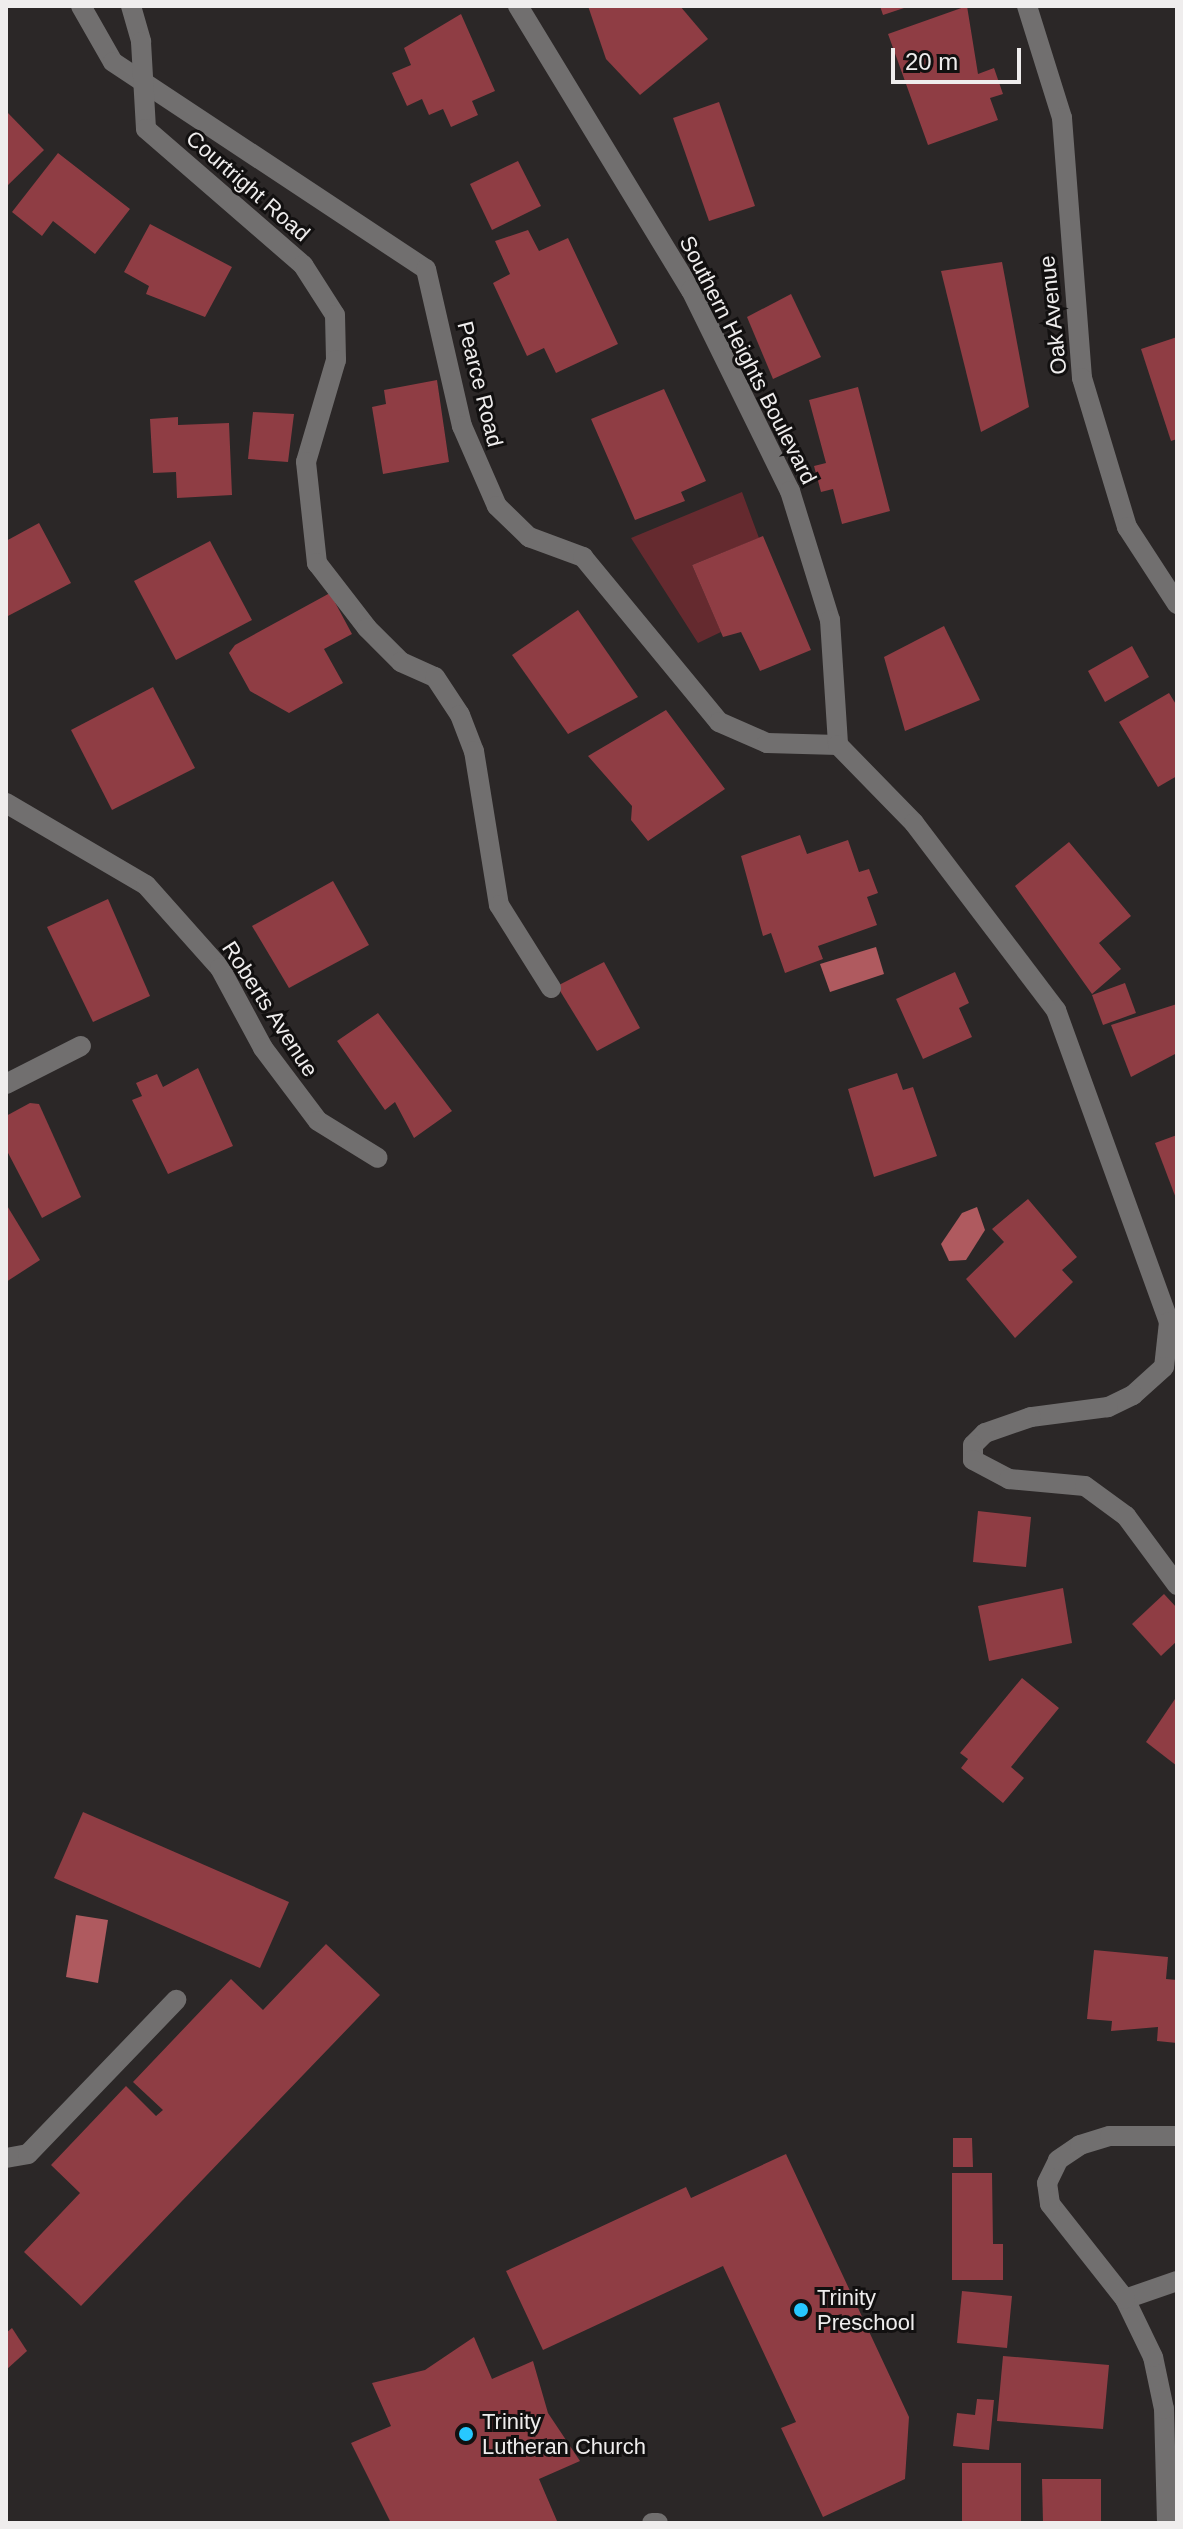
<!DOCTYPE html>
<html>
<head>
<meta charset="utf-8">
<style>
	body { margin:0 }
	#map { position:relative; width:1183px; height:2529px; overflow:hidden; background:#2b2727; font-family:Helvetica,sans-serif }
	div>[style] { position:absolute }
	.green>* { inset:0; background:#652a2f }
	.water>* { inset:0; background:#af5a5f }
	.building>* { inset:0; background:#8f3d44 }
	.minor>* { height:20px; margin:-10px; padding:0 10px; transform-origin:10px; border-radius:10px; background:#716f6f }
	.dots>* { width:22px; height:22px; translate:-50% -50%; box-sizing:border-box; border:4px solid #121010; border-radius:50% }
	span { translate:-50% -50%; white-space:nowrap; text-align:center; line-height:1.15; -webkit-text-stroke:6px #121010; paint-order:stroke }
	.street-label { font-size:22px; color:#efeded }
	.poi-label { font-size:22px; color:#efeded }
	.left { translate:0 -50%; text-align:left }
	.frame { position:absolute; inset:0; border:8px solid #efeded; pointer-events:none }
	.scale { position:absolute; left:891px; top:48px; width:130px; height:36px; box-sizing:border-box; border:4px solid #efeded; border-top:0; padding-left:10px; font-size:24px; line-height:28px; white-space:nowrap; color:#efeded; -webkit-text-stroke:6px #121010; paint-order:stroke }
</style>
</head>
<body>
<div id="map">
	<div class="green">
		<i style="clip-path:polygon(742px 492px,759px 538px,692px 565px,721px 632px,698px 643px,631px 538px)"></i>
	</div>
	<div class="water">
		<i style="clip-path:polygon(876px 947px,884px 974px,830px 992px,820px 964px)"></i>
		<i style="clip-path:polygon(977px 1207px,985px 1230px,966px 1260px,949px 1261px,941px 1244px,962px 1213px)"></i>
		<i style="clip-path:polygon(76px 1915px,108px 1920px,98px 1983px,66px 1977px)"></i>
	</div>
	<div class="building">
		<i style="clip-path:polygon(588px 6px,680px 6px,708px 39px,640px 95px,606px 59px)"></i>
		<i style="clip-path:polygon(880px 6px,907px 6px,907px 7px,883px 15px)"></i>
		<i style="clip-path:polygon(967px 6px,978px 74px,994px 68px,1003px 94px,990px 98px,998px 120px,928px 145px,888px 34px)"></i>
		<i style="clip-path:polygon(461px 14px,495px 91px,472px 101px,478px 115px,451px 127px,443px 109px,429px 115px,422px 99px,407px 106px,392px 73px,411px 65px,404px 48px)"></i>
		<i style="clip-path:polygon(719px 102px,755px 206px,709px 221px,673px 118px)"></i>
		<i style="clip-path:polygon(7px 112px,44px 150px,6px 187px,6px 113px)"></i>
		<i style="clip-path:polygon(58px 153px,130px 209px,95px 254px,53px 221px,42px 236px,12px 212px)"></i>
		<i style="clip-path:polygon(518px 161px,541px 206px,492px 230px,470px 184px)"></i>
		<i style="clip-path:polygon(150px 224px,232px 267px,205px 317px,146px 294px,149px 286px,124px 272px)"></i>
		<i style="clip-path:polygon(528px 230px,539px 251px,568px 238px,618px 344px,556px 373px,544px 348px,527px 356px,493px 283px,510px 274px,495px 241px)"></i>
		<i style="clip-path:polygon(1002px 262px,1029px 407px,981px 432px,941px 271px)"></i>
		<i style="clip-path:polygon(791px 294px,821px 357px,773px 379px,747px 317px)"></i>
		<i style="clip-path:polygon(1177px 337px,1177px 439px,1171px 441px,1141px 349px)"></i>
		<i style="clip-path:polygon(437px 380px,449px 462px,383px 474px,372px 407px,386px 404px,384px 390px)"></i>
		<i style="clip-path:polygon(858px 387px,890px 511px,842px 524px,833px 489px,821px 492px,814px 466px,826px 463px,809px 400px)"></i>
		<i style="clip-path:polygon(664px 389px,706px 481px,681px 492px,685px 501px,635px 520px,591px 419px)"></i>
		<i style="clip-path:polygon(253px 412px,294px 414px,288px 462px,248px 459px)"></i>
		<i style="clip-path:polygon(178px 417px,178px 425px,229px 423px,232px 495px,177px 498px,176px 472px,153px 473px,150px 419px)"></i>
		<i style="clip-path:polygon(39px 523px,71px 583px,6px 617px,6px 541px)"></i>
		<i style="clip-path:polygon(763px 536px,811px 650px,760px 671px,741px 632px,723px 637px,692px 565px)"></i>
		<i style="clip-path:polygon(210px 541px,252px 620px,176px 660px,134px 581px)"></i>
		<i style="clip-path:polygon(330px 593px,352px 634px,324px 649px,343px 683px,289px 713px,250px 691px,229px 653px,235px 645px)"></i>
		<i style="clip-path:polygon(578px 610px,638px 697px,568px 734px,512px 655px)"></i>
		<i style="clip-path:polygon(944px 626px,980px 700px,905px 731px,884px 657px)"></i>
		<i style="clip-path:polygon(1132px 646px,1149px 677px,1105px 702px,1088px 671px)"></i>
		<i style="clip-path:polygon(153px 687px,195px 768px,112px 810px,71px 730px)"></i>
		<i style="clip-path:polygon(1169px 693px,1177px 706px,1177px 776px,1158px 787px,1119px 722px)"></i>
		<i style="clip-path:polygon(666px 710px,725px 789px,648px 841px,631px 820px,632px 806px,588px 756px)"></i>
		<i style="clip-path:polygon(800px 835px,807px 854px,848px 840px,859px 872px,869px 869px,878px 893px,867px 897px,877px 925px,818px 946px,823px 959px,785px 973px,771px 933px,763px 936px,741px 856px)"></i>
		<i style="clip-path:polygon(1069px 842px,1131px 916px,1099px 943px,1121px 969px,1092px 994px,1015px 886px)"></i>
		<i style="clip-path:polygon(333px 881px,369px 945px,289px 988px,252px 926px)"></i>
		<i style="clip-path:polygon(108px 899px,150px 996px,93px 1022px,47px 927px)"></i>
		<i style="clip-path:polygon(604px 962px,640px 1028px,597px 1051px,557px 986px)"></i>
		<i style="clip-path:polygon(955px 972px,969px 1003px,959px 1008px,972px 1037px,923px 1059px,896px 999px)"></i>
		<i style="clip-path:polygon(1125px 983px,1136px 1013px,1103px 1025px,1092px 995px)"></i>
		<i style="clip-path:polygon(1177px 1004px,1177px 1053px,1131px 1077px,1111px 1025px)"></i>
		<i style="clip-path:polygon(378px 1013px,452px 1111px,414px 1138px,395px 1102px,385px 1110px,337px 1041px)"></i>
		<i style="clip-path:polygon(198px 1068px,233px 1146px,168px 1174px,132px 1100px,142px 1096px,136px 1083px,157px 1074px,163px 1087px)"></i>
		<i style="clip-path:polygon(897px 1073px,903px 1090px,913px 1087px,937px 1156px,874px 1177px,848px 1089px)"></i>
		<i style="clip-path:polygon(30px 1103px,39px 1104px,81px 1197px,42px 1218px,6px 1149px,6px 1116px)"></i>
		<i style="clip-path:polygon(1177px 1135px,1177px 1201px,1155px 1143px)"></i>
		<i style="clip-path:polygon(1028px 1199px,1077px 1257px,1062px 1270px,1073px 1282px,1015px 1338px,966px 1279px,1004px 1242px,992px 1229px)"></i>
		<i style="clip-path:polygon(6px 1204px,40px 1260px,6px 1282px)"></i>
		<i style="clip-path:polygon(978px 1511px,1031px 1517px,1026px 1567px,973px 1562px)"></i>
		<i style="clip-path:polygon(1063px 1588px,1072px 1643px,989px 1661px,978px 1606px)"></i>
		<i style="clip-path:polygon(1164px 1594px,1177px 1608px,1177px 1641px,1161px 1656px,1132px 1624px)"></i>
		<i style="clip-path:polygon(1022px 1678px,1059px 1708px,1011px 1767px,1024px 1778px,1003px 1803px,961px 1768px,968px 1759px,960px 1753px)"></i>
		<i style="clip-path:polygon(1175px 1699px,1177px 1701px,1177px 1766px,1146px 1742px)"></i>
		<i style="clip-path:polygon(83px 1812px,289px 1902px,260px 1968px,54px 1878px)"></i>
		<i style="clip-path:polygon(326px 1944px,380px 1995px,81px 2306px,24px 2252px,80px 2193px,51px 2165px,126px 2086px,156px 2116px,163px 2110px,133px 2082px,231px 1979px,263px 2010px)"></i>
		<i style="clip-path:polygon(1094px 1950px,1168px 1957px,1166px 1979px,1177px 1980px,1177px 2043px,1157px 2041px,1158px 2027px,1111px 2031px,1112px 2021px,1087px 2019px)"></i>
		<i style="clip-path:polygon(953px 2138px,972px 2138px,973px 2167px,953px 2167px)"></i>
		<i style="clip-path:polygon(786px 2154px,909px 2417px,905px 2479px,823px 2517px,781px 2428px,796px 2422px,723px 2266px,543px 2350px,506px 2271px,686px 2187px,691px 2198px)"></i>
		<i style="clip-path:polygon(952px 2173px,992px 2173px,993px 2244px,1003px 2244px,1003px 2280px,952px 2280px)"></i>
		<i style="clip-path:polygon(962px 2291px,1012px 2296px,1007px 2348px,957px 2343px)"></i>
		<i style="clip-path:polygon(12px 2328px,27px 2351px,6px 2370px,6px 2333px)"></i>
		<i style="clip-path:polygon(474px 2337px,492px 2379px,533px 2361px,548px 2413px,580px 2461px,539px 2479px,557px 2521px,391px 2523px,351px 2443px,391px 2426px,372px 2383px,425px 2370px)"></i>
		<i style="clip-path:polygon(1003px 2356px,1109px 2365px,1103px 2429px,997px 2421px)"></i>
		<i style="clip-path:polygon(977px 2399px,994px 2400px,989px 2450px,953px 2446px,957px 2413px,975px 2415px)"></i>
		<i style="clip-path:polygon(962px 2463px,1021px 2463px,1021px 2523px,962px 2523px)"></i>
		<i style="clip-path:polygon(1042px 2479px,1101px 2479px,1101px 2523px,1043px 2523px)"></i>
	</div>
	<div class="minor">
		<i style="left:81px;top:6px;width:64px;rotate:60.3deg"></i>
		<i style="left:113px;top:62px;width:375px;rotate:33.5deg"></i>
		<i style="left:426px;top:269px;width:161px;rotate:77.1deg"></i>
		<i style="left:462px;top:426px;width:87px;rotate:66.4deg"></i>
		<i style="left:497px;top:506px;width:45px;rotate:44.1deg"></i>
		<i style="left:529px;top:537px;width:58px;rotate:20.3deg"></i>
		<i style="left:583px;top:557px;width:214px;rotate:50.5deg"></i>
		<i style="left:719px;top:722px;width:52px;rotate:23.6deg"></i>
		<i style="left:767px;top:743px;width:71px;rotate:1.6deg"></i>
		<i style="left:131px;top:6px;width:37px;rotate:74deg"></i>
		<i style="left:141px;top:42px;width:87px;rotate:86.7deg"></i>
		<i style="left:146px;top:129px;width:208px;rotate:40.9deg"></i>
		<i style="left:303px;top:265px;width:59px;rotate:57.4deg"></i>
		<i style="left:335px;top:315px;width:45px;rotate:88.7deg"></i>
		<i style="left:336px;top:360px;width:106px;rotate:106.4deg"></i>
		<i style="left:306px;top:462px;width:102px;rotate:83.8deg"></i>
		<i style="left:317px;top:563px;width:82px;rotate:52.4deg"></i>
		<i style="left:367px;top:628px;width:48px;rotate:45deg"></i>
		<i style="left:401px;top:662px;width:37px;rotate:24deg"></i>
		<i style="left:435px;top:677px;width:45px;rotate:56.7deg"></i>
		<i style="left:460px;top:715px;width:39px;rotate:69deg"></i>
		<i style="left:474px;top:751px;width:156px;rotate:80.8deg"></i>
		<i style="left:499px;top:905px;width:98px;rotate:57.9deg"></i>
		<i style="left:518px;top:6px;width:333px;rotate:58.7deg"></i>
		<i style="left:691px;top:290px;width:224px;rotate:63.8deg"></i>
		<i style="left:790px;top:491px;width:135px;rotate:72.8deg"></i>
		<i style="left:830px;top:620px;width:125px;rotate:86.3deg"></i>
		<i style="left:838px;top:745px;width:109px;rotate:45.7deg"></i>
		<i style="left:914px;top:823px;width:235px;rotate:52.8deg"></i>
		<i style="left:1056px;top:1010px;width:332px;rotate:70.1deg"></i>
		<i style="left:1169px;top:1322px;width:45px;rotate:96.3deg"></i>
		<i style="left:1164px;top:1367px;width:42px;rotate:137.9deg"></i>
		<i style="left:1133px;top:1395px;width:28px;rotate:154deg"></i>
		<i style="left:1108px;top:1407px;width:78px;rotate:172.6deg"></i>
		<i style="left:1031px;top:1417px;width:49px;rotate:160.8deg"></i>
		<i style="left:985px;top:1433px;width:17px;rotate:135deg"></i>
		<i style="left:973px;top:1445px;width:15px;rotate:90deg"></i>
		<i style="left:973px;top:1460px;width:41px;rotate:27.8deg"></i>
		<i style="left:1009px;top:1479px;width:76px;rotate:5.3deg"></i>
		<i style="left:1085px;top:1486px;width:51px;rotate:36.2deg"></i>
		<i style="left:1126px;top:1516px;width:86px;rotate:53.5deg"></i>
		<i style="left:1027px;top:6px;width:117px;rotate:72.6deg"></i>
		<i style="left:1062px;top:118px;width:261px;rotate:85.6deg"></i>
		<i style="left:1082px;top:378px;width:156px;rotate:73.2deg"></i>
		<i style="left:1127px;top:527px;width:92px;rotate:57deg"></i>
		<i style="left:6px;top:803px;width:162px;rotate:30.4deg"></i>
		<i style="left:146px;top:885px;width:111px;rotate:48.3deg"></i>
		<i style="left:220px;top:968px;width:91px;rotate:61.7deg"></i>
		<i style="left:263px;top:1048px;width:91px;rotate:53deg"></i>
		<i style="left:318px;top:1121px;width:70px;rotate:31.7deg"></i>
		<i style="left:6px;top:1084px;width:84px;rotate:-26.9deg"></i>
		<i style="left:6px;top:2158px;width:22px;rotate:-10deg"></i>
		<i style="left:28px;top:2154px;width:214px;rotate:-46.1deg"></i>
		<i style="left:1125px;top:2299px;width:55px;rotate:-19.1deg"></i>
		<i style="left:652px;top:2523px;width:6px"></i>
		<i style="left:1167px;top:2523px;width:114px;rotate:-91.5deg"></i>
		<i style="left:1164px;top:2409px;width:53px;rotate:-101.9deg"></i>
		<i style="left:1153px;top:2357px;width:64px;rotate:-115.8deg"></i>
		<i style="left:1125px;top:2299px;width:121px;rotate:-128.3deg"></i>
		<i style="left:1050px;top:2204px;width:21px;rotate:-98deg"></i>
		<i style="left:1047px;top:2183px;width:25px;rotate:-64deg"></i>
		<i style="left:1058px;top:2160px;width:27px;rotate:-34deg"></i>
		<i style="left:1080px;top:2145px;width:31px;rotate:-17deg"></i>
		<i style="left:1110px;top:2136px;width:67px"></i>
	</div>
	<div class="dots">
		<i style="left:801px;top:2310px;background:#27c8ff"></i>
		<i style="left:466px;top:2434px;background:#27c8ff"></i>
	</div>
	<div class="street-label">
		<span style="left:248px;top:186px;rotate:41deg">Courtright Road</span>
		<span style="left:1053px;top:315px;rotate:-96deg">Oak Avenue</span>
		<span style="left:748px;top:360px;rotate:63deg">Southern Heights Boulevard</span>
		<span style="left:480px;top:384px;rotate:76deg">Pearce Road</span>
		<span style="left:270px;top:1009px;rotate:57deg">Roberts Avenue</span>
	</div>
	<div class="poi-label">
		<span class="left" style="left:817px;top:2310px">Trinity<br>Preschool</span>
		<span class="left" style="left:482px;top:2434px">Trinity<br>Lutheran Church</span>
	</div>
	<div class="frame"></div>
	<div class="scale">20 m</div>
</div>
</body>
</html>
